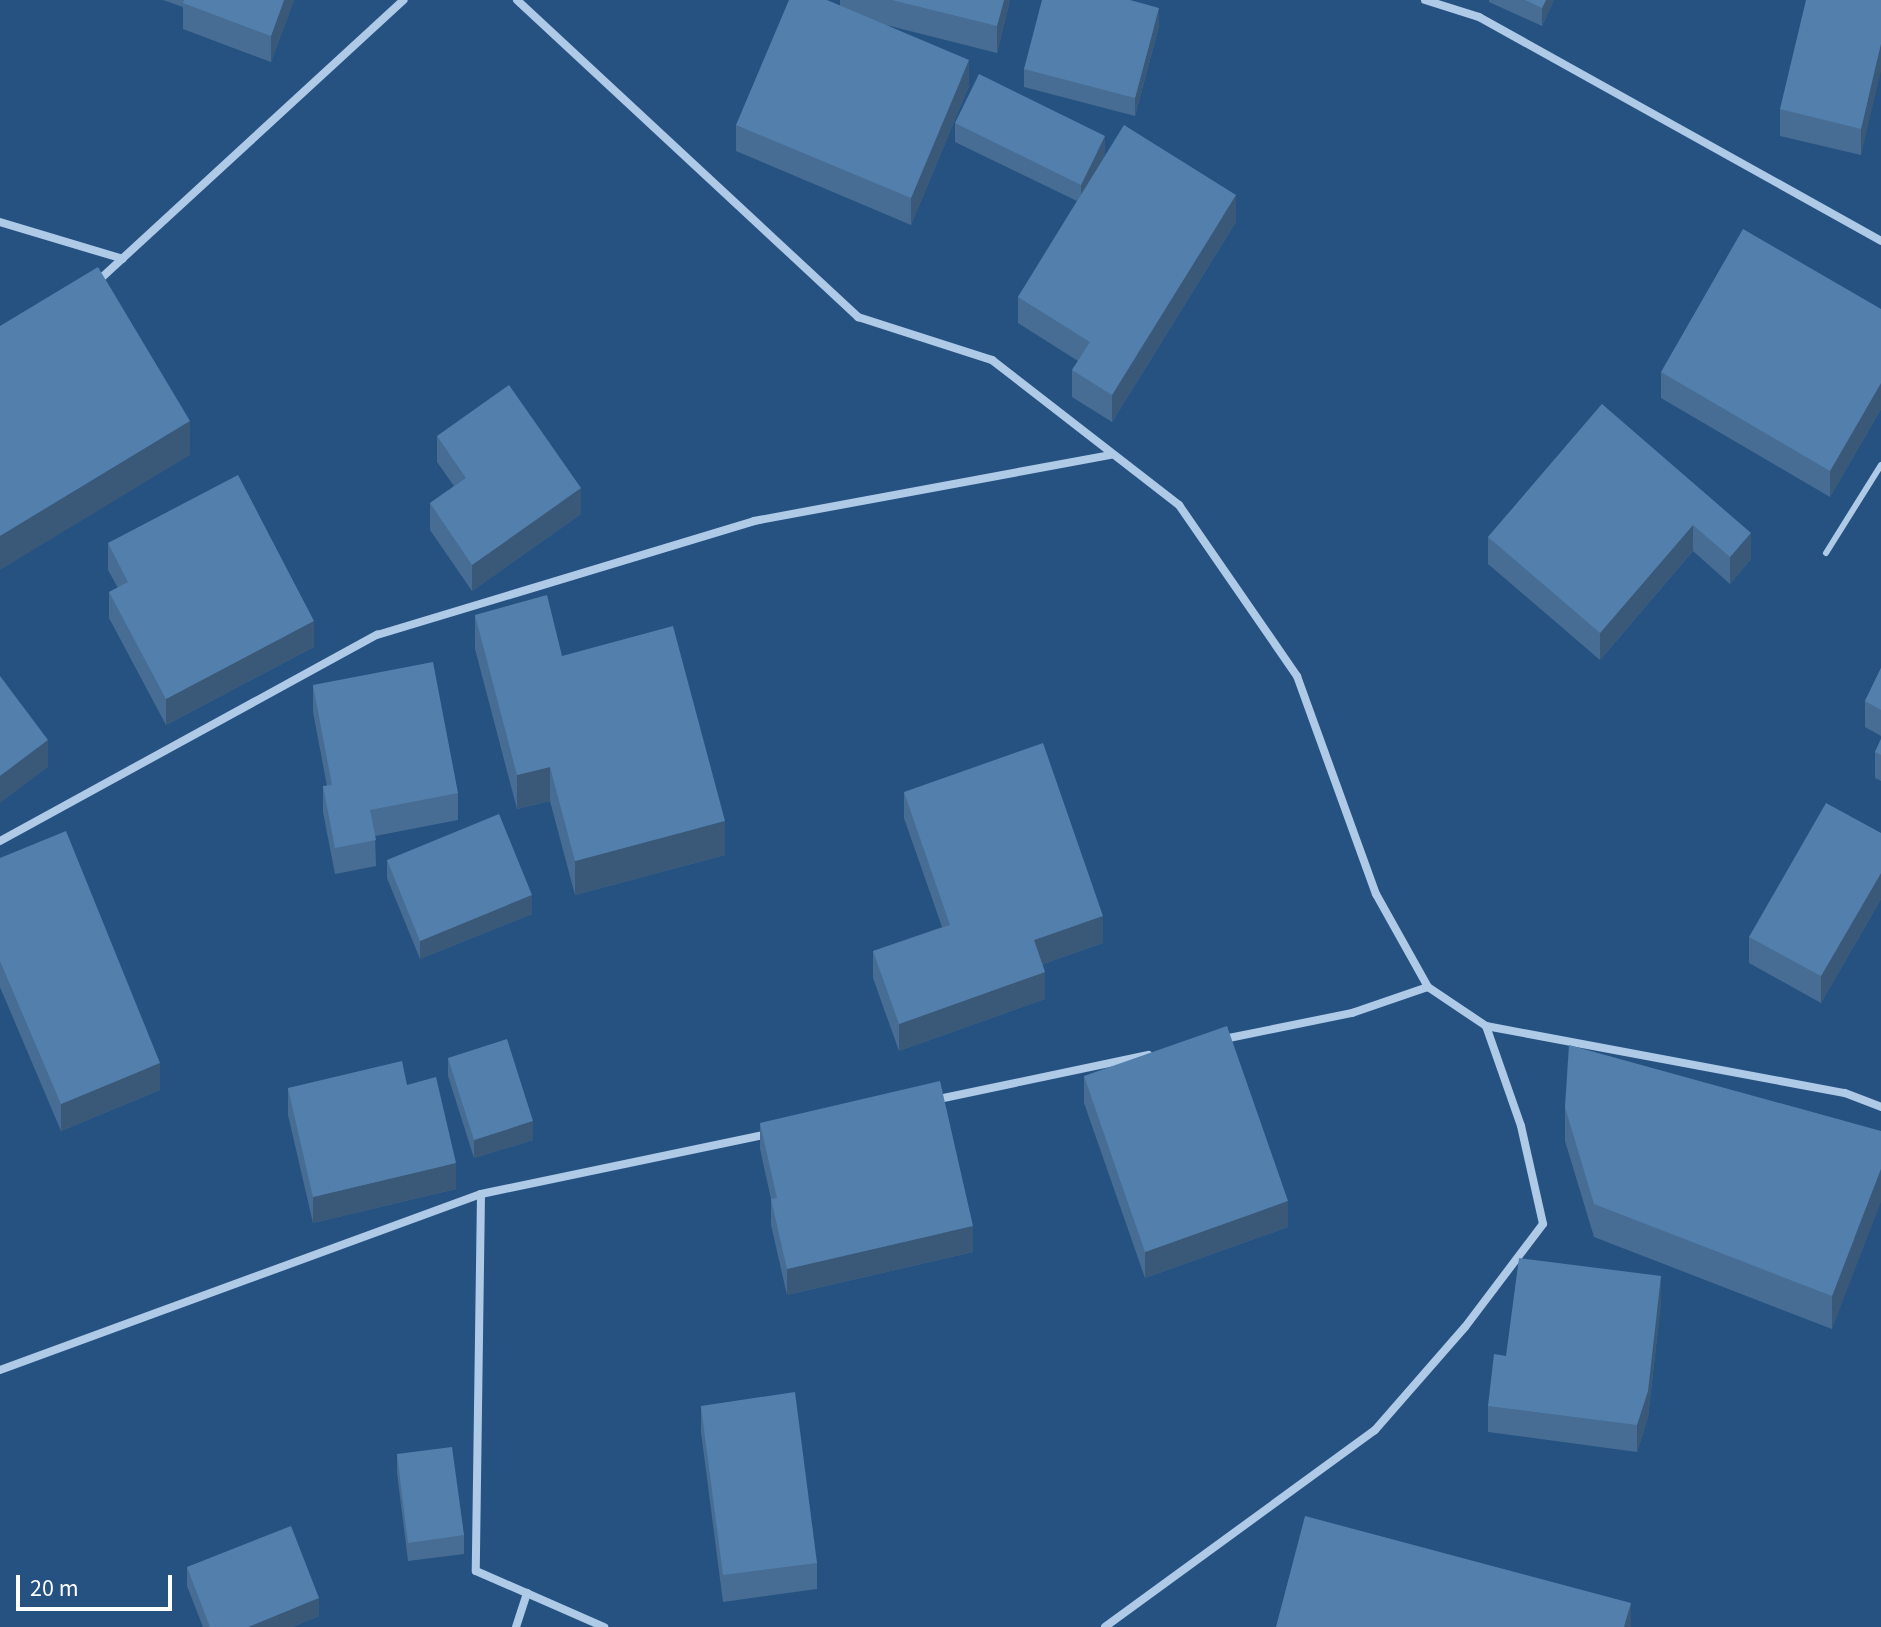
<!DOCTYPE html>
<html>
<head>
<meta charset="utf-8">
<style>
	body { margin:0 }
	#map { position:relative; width:1881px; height:1627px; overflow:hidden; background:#265282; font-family:"Source Sans 3",sans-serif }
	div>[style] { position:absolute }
	.lane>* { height:6px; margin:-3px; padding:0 3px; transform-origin:3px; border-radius:3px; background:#afcae7 }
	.street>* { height:8px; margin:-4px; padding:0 4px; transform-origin:4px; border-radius:4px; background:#afcae7 }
	.wall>* { inset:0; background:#476d94 }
	.shaded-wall>* { inset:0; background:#3a5978 }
	.building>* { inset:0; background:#537fac }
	span { translate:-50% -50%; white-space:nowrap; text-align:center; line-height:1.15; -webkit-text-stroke:6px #265282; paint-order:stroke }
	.scale { position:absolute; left:16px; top:1575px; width:156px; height:36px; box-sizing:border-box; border:4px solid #fff; border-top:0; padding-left:10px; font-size:24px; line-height:28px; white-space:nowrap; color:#fff; -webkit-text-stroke:6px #265282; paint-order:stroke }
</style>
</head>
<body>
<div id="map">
	<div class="lane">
		<i style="left:1826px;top:553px;width:104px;rotate:-58deg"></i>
	</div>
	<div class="street">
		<i style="left:517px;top:0;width:466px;rotate:42.9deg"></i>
		<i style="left:858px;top:317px;width:141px;rotate:17.8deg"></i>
		<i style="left:992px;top:360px;width:237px;rotate:37.8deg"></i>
		<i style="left:1179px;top:505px;width:208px;rotate:55.4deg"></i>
		<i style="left:1297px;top:676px;width:232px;rotate:70.1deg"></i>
		<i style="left:1376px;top:894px;width:107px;rotate:60.8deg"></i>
		<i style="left:1428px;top:987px;width:70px;rotate:33.9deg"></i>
		<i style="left:1486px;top:1026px;width:106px;rotate:70.7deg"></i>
		<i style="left:1521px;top:1126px;width:100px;rotate:77.3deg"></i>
		<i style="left:1543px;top:1224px;width:129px;rotate:127.1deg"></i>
		<i style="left:1465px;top:1327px;width:137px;rotate:131.1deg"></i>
		<i style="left:1375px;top:1430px;width:334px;rotate:143.9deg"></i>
		<i style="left:1425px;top:0;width:57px;rotate:17.5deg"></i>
		<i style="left:1479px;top:17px;width:460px;rotate:29.1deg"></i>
		<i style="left:0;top:222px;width:128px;rotate:16.7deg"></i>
		<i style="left:98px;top:281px;width:415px;rotate:-42.6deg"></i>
		<i style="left:0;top:841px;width:430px;rotate:-28.7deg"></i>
		<i style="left:377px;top:635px;width:394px;rotate:-16.8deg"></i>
		<i style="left:754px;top:521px;width:363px;rotate:-10.5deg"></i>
		<i style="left:1486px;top:1026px;width:365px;rotate:10.6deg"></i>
		<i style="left:1845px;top:1093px;width:39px;rotate:21deg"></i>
		<i style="left:1224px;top:1039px;width:131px;rotate:-11.5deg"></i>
		<i style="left:1352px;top:1013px;width:80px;rotate:-18.9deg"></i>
		<i style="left:934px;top:1100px;width:219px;rotate:-11.9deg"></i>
		<i style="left:481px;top:1194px;width:377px;rotate:90.8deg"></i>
		<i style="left:476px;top:1571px;width:140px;rotate:23.6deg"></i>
		<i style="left:0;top:1370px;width:512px;rotate:-20.1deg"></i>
		<i style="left:481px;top:1194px;width:293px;rotate:-11.8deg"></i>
		<i style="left:516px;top:1627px;width:36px;rotate:-72deg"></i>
	</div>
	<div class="wall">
		<i style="clip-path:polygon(163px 0,294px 0,271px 62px,183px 29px,183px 7px)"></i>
		<i style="clip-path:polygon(840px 0,1010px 0,997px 53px,886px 25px,969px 86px,911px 225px,736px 151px,736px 125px,840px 5px)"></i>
		<i style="clip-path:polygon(1489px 0,1554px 0,1542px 26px,1489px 2px)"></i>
		<i style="clip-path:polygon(1881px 0,1861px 155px,1780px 136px,1780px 109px)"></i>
		<i style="clip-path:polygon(1159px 26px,1135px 116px,1024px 87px,1024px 69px)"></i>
		<i style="clip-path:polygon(955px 123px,1105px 154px,1100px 164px,1236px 222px,1112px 422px,1072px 397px,1072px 370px,1078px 361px,1018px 323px,1018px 297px,1077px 201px,955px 142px)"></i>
		<i style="clip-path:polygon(1881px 309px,1881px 409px,1830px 497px,1661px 398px,1661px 372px)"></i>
		<i style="clip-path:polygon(1602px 404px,1751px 559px,1730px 584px,1693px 551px,1600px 660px,1488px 564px,1488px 537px)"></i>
		<i style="clip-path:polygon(437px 436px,581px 514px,472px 591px,430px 530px,430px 503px,454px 486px,437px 462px)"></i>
		<i style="clip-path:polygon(108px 543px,314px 647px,166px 725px,109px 618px,109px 592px,118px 588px,108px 570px)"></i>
		<i style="clip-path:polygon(475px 615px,725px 855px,575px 895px,550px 801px,517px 809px,475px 649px)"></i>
		<i style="clip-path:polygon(1881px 668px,1881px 736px,1865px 727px,1865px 701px)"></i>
		<i style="clip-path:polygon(313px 685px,458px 793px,458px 820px,375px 836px,376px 866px,335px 874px,323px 812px,323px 786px,327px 786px,313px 712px)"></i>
		<i style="clip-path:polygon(1881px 739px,1881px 781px,1875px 778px,1875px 752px)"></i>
		<i style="clip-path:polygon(904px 792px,1103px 943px,1043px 964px,1045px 999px,899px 1051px,873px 978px,873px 951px,942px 927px,904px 818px)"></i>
		<i style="clip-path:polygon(1881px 833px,1881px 899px,1821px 1003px,1749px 963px,1749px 937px)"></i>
		<i style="clip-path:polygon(0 858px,160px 1090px,61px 1131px,0 987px)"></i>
		<i style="clip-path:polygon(387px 860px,532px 914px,420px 959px,387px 878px)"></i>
		<i style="clip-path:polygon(448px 1058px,533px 1140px,474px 1158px,448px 1076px)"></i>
		<i style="clip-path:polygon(1084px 1076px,1288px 1227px,1145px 1278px,1084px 1103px)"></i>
		<i style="clip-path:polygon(407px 1085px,456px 1189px,313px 1223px,288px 1115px,288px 1088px)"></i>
		<i style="clip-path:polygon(1565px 1107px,1881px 1131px,1832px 1329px,1594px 1237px,1565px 1141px)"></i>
		<i style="clip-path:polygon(760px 1123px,973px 1252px,787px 1295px,771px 1225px,771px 1199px,760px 1149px)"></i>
		<i style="clip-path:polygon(1661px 1302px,1648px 1417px,1637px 1452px,1488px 1432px,1488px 1406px,1506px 1356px)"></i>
		<i style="clip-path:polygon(701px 1406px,817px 1563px,817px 1589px,723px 1602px,701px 1432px)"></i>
		<i style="clip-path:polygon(397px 1454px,464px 1535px,464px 1554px,408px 1561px,397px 1473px)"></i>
		<i style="clip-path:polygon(187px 1567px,319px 1616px,292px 1627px,203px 1627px,187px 1586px)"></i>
	</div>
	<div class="shaded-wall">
		<i style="clip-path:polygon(284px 0,294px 0,271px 62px,271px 36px)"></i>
		<i style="clip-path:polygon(1004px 0,1010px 0,997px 53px,997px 26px)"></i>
		<i style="clip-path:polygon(1546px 0,1554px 0,1542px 26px,1542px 8px)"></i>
		<i style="clip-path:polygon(1159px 8px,1159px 26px,1135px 116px,1135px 98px)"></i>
		<i style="clip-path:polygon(1881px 44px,1881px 71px,1861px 155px,1861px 129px)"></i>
		<i style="clip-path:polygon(969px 60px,969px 86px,911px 225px,911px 198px)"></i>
		<i style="clip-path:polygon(1105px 136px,1105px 154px,1081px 203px,1081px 185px)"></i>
		<i style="clip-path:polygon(1236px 195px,1236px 222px,1112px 422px,1112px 395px)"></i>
		<i style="clip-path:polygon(1881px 383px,1881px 409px,1830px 497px,1830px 471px)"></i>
		<i style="clip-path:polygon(190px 421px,190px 455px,0 570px,0 536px)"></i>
		<i style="clip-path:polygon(581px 488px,581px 514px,472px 591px,472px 565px)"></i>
		<i style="clip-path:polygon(1693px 525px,1693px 551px,1600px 660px,1600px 633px)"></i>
		<i style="clip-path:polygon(1751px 533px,1751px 559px,1730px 584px,1730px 557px)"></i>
		<i style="clip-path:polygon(314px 621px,314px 647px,166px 725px,166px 699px)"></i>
		<i style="clip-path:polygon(48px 740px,48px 767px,0 803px,0 776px)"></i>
		<i style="clip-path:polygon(550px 767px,550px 801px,517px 809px,517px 775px)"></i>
		<i style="clip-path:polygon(725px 821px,725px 855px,575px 895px,575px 861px)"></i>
		<i style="clip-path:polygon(1881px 873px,1881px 899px,1821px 1003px,1821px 976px)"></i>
		<i style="clip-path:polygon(532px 895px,532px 914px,420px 959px,420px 941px)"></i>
		<i style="clip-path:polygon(1103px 916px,1103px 943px,1034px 967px,1034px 940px)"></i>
		<i style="clip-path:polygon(1045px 972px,1045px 999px,899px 1051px,899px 1024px)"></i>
		<i style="clip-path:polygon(160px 1063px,160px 1090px,61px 1131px,61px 1104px)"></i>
		<i style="clip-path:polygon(533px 1121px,533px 1140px,474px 1158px,474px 1140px)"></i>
		<i style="clip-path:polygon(456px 1163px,456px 1189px,313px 1223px,313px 1197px)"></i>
		<i style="clip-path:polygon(1881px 1169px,1881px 1202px,1832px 1329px,1832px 1296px)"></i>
		<i style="clip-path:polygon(1288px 1201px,1288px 1227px,1145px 1278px,1145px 1252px)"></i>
		<i style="clip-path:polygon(973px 1226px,973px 1252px,787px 1295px,787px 1269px)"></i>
		<i style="clip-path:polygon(1661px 1276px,1661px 1302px,1648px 1417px,1637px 1452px,1637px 1425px)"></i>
		<i style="clip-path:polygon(319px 1598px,319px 1616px,292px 1627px,248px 1627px)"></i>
		<i style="clip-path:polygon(1631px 1603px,1631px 1627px,1624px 1627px)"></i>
	</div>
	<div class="building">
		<i style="clip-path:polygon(184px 0,284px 0,271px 36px,183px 3px)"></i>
		<i style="clip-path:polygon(789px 0,827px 0,969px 60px,911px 198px,736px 125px)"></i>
		<i style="clip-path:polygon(892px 0,1004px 0,997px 26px)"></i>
		<i style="clip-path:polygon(1042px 0,1130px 0,1159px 8px,1135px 98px,1024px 69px)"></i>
		<i style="clip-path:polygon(1525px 0,1546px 0,1542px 8px)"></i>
		<i style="clip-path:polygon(1806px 0,1881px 0,1881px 44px,1861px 129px,1780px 109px)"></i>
		<i style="clip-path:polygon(979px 74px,1105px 136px,1081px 185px,955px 123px)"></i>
		<i style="clip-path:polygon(1124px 125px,1236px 195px,1112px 395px,1072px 370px,1090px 342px,1018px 297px)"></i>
		<i style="clip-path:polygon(1743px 229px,1881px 309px,1881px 383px,1830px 471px,1661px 372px)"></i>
		<i style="clip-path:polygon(98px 267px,190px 421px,0 536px,0 326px)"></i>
		<i style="clip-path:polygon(509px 385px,581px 488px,472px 565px,430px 503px,466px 478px,437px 436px)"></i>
		<i style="clip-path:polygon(1602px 404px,1751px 533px,1730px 557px,1693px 525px,1600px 633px,1488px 537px)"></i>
		<i style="clip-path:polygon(238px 475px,314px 621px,166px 699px,109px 592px,128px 582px,108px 543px)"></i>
		<i style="clip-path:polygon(547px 595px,562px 656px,673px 626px,725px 821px,575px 861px,550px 767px,517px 775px,475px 615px)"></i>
		<i style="clip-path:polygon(433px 662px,458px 793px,370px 810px,376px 840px,335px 848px,323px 786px,332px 785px,313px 685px)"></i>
		<i style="clip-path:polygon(1881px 668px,1881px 710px,1865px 701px)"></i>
		<i style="clip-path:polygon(0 676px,48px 740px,0 776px)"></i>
		<i style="clip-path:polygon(1881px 739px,1881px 755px,1875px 752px)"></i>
		<i style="clip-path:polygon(1043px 743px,1103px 916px,1034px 940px,1045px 972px,899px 1024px,873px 951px,950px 925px,904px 792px)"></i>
		<i style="clip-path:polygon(1826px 803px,1881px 833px,1881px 873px,1821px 976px,1749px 937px)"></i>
		<i style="clip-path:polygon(499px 814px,532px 895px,420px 941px,387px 860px)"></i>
		<i style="clip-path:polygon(66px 831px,160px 1063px,61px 1104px,0 961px,0 858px)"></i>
		<i style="clip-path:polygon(1227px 1026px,1288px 1201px,1145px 1252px,1084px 1076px)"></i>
		<i style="clip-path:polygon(507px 1039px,533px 1121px,474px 1140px,448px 1058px)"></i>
		<i style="clip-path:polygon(1569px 1045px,1881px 1131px,1881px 1169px,1832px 1296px,1594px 1204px,1565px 1107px)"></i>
		<i style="clip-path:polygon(402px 1061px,407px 1085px,436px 1077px,456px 1163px,313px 1197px,288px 1088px)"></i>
		<i style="clip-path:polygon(940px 1081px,973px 1226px,787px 1269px,771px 1199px,777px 1198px,760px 1123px)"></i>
		<i style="clip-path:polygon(1519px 1258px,1661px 1276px,1648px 1391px,1637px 1425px,1488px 1406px,1494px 1354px,1506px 1356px)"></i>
		<i style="clip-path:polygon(795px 1392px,817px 1563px,723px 1575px,701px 1406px)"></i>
		<i style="clip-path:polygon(452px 1447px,464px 1535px,408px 1543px,397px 1454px)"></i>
		<i style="clip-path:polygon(1305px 1516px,1631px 1603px,1624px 1627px,1276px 1627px)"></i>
		<i style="clip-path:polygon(291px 1526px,319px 1598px,248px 1627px,210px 1627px,187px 1567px)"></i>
	</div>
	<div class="scale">20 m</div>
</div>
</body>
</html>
